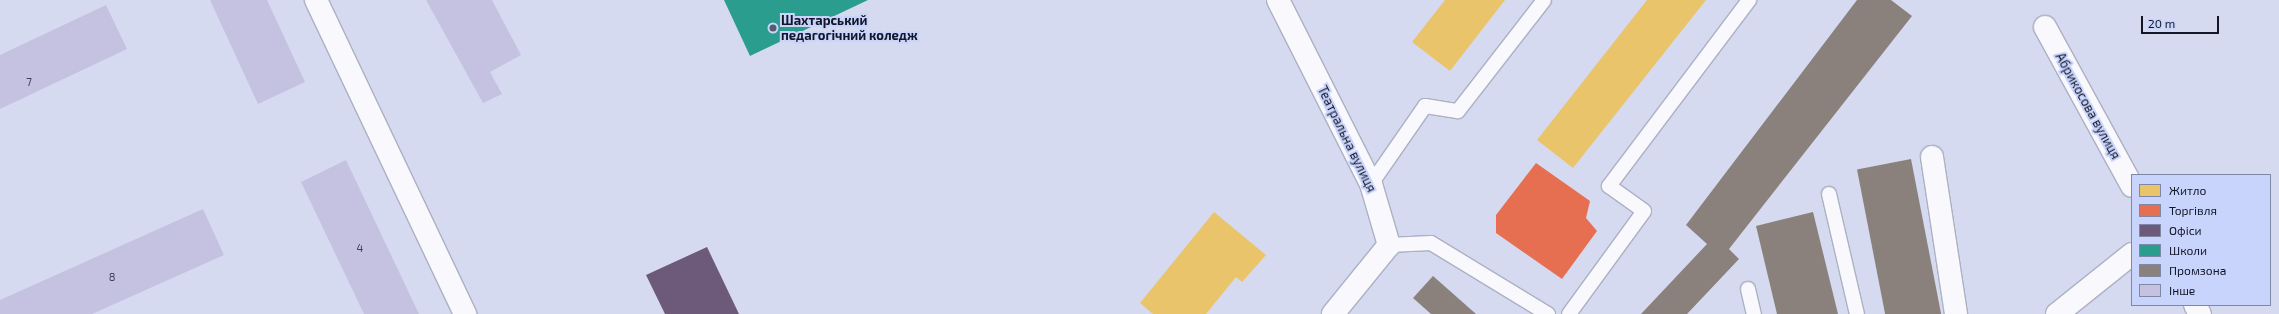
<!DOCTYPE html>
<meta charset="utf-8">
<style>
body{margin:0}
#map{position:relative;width:2279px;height:314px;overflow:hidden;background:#d5daf0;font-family:"Exo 2",sans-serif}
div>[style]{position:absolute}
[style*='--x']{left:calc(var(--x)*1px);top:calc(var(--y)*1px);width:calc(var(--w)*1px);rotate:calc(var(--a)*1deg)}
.homes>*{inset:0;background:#e9c46a}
.shops>*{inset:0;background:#e76f51}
.offices>*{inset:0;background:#6d597a}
.schools>*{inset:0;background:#2a9d8f}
.industry>*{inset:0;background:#8a817c;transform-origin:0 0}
.building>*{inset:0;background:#c5c2e1}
.roads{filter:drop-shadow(1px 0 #acb0c2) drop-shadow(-1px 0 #acb0c2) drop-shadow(0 1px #acb0c2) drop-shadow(0 -1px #acb0c2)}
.service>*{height:14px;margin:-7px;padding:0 7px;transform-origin:7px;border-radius:7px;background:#f9f9fd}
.minor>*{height:22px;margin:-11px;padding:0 11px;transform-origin:11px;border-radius:11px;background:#f9f9fd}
.tertiary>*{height:22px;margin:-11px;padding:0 11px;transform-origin:11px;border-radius:11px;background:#f9f9fd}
.dots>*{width:11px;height:11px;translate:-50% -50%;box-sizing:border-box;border:2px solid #c9d4fc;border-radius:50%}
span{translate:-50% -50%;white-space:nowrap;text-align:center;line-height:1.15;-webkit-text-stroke:4px #c9d4fc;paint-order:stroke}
.number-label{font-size:11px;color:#3f4156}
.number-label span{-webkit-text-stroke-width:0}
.poi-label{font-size:13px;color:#121627;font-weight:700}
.left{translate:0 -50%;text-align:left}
.street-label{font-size:13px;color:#121627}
.legend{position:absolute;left:2131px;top:174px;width:140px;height:132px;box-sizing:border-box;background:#c9d4fc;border:1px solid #8088a7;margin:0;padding:5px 7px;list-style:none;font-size:12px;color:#121627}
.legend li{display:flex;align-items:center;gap:8px;height:20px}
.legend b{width:20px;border:1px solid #8088a7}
.scale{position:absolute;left:2141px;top:16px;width:78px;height:18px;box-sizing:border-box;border:2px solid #121627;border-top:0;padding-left:5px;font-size:12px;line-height:14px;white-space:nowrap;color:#121627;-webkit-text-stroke:3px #c9d4fc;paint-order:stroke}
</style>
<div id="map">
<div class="homes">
<i style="clip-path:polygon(1445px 0,1505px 0,1450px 71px,1412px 42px)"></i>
<i style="clip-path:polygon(1647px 0,1706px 0,1573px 168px,1537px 140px)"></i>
<i style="clip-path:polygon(1214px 212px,1266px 255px,1242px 282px,1236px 277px,1206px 314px,1153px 314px,1140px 303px)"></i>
</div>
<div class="shops">
<i style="clip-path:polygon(1536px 163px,1590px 201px,1586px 218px,1597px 231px,1562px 279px,1496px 233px,1496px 215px)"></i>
</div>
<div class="offices">
<i style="clip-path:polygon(707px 247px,739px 314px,665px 314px,646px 275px)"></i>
</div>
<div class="schools">
<i style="clip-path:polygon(724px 0,868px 0,750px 56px)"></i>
</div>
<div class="industry">
<i style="clip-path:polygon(1857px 0,1891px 0,1912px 16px,1729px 249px,1739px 259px,1687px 314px,1641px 314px,1707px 244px,1686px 225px)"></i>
<i style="left:1911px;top:159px;width:158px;height:55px;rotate:79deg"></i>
<i style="clip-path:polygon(1813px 212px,1838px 314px,1777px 314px,1756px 226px)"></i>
<i style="clip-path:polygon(1433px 276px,1476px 314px,1431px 314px,1413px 298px)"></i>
</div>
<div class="building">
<i style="clip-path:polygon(210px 0,267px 0,305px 82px,258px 104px)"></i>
<i style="clip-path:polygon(426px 0,492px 0,521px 55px,490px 72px,502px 94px,483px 103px)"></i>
<i style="clip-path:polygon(106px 5px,127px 49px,0 109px,0 55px)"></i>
<i style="clip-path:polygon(346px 160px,419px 314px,364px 314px,301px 182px)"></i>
<i style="clip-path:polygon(203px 209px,224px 255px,92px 314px,0 314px,0 300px)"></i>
</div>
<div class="roads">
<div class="service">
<i style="--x:1371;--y:184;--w:95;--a:-55.3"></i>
<i style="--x:1425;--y:106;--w:33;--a:9"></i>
<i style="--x:1458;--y:111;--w:140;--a:-52.2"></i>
<i style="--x:1829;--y:194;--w:123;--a:76.9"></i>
<i style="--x:1389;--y:245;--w:42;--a:-2.7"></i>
<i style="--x:1431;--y:243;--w:137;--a:31.3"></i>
<i style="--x:1748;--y:289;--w:26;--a:77"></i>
<i style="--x:1569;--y:314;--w:127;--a:-53.9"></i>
<i style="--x:1644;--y:211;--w:43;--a:-144.5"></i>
<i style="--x:1609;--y:186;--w:233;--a:-53"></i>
</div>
<div class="minor">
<i style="--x:1278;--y:0;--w:206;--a:63.2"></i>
<i style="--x:1371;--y:184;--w:64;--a:73.6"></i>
<i style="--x:1389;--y:245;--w:89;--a:129.1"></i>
<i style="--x:2045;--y:27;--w:181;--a:61.3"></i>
<i style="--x:1932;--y:157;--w:159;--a:81.3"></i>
<i style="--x:2195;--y:305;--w:10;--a:61"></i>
<i style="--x:2057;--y:314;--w:96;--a:-38.7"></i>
</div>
<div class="tertiary">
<i style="--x:316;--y:0;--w:348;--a:64.6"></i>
</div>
</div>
<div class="dots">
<i style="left:773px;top:28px;background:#565b6d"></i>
</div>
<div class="number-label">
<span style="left:29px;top:82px">7</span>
<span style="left:360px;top:248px">4</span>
<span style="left:112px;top:277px">8</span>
</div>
<div class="poi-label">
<span class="left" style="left:781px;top:28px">Шахтарський<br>педагогічний коледж</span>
</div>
<div class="street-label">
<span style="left:2088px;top:106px;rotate:61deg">Абрикосова вулиця</span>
<span style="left:1347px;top:139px;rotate:64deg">Театральна вулиця</span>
</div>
<ul class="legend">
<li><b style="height:11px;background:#e9c46a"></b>Житло</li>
<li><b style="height:11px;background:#e76f51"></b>Торгівля</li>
<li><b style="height:11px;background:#6d597a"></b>Офіси</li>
<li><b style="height:11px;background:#2a9d8f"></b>Школи</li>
<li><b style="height:11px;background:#8a817c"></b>Промзона</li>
<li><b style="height:11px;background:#c5c2e1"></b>Інше</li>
</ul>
<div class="scale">20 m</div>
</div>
